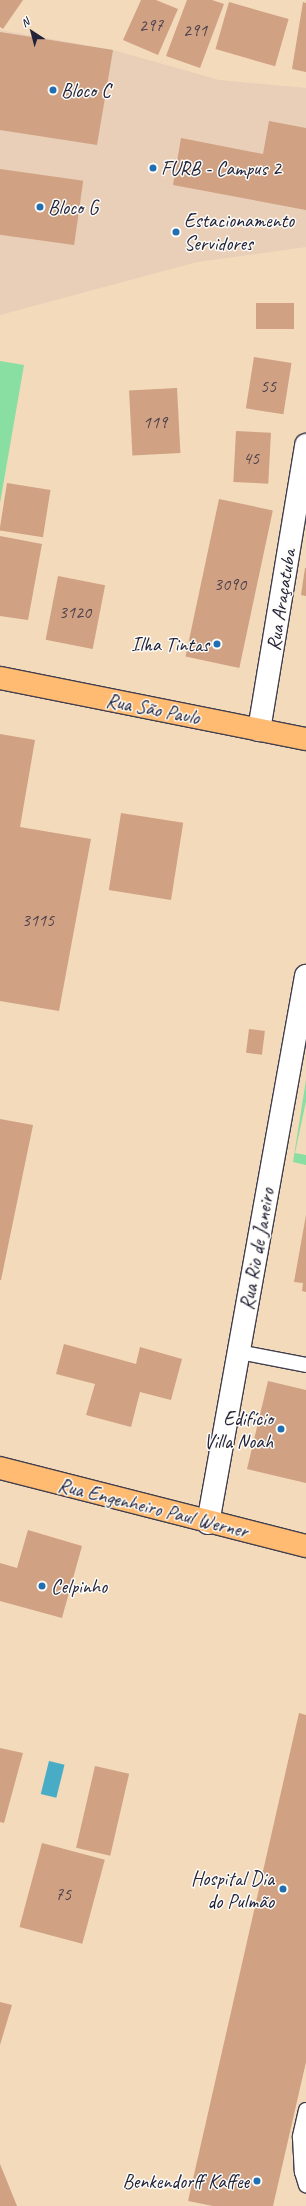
<!DOCTYPE html>
<meta charset="utf-8">
<style>
body{margin:0}
#map{position:relative;width:306px;height:2206px;overflow:hidden;background:#f3dabb;font-family:Caveat,sans-serif}
div>[style]{position:absolute}
[style*='--x']{left:calc(var(--x)*1px);top:calc(var(--y)*1px);width:calc(var(--w)*1px);rotate:calc(var(--a)*1deg)}
.built>*{inset:0;background:#e9ceb8}
.green>*{inset:0;background:#89dea1}
.water>*{inset:0;background:#48acc7;transform-origin:0 0}
.building>*{inset:0;background:#d0a182;transform-origin:0 0}
.roads{filter:drop-shadow(1px 0 #413e4e) drop-shadow(-1px 0 #413e4e) drop-shadow(0 1px #413e4e) drop-shadow(0 -1px #413e4e)}
.service>*{height:14px;margin:-7px;padding:0 7px;transform-origin:7px;border-radius:7px;background:#fff}
.minor>*{height:22px;margin:-11px;padding:0 11px;transform-origin:11px;border-radius:11px;background:#fff}
.tertiary>*{height:22px;margin:-11px;padding:0 11px;transform-origin:11px;border-radius:11px;background:#fff}
.primary>*{height:22px;margin:-11px;padding:0 11px;transform-origin:11px;border-radius:11px;background:#febb71}
.dots>*{width:11px;height:11px;translate:-50% -50%;box-sizing:border-box;border:2px solid #fdfcf7;border-radius:50%}
span{translate:-50% -50%;white-space:nowrap;text-align:center;line-height:1.15;-webkit-text-stroke:3px #fdfcf7;paint-order:stroke}
.number-label{font-size:18px;color:#4e424d}
.number-label span{-webkit-text-stroke-width:0}
.poi-label{font-size:20px;color:#22223b}
.left{translate:0 -50%;text-align:left}
.right{translate:-100% -50%;text-align:right}
.street-label{font-size:20px;color:#22223b}
.north{position:absolute;left:12px;top:12px;width:40px;height:40px;-webkit-text-stroke:3px #fdfcf7;paint-order:stroke;rotate:324deg;font-size:11px;font-weight:700;line-height:16px;text-align:center;color:#22223b}
.north::after{content:'';display:block;margin:auto;width:14px;height:18px;background:#22223b;clip-path:polygon(50% 0,100% 100%,50% 72%,0 100%)}
</style>
<div id="map">
<div class="built">
<i style="clip-path:polygon(0 30px,113px 50px,219px 80px,306px 88px,306px 247px,197px 262px,0 315px)"></i>
</div>
<div class="green">
<i style="clip-path:polygon(0 361px,24px 365px,0 503px)"></i>
<i style="clip-path:polygon(306px 1080px,306px 1101px,295px 1153px,306px 1155px,306px 1165px,293px 1162px)"></i>
</div>
<div class="water">
<i style="left:49px;top:1761px;width:16px;height:34px;rotate:14deg"></i>
</div>
<div class="building">
<i style="clip-path:polygon(0 0,23px 0,3px 29px,0 27px)"></i>
<i style="clip-path:polygon(141px 0,156px 0,178px 9px,158px 55px,123px 40px)"></i>
<i style="clip-path:polygon(187px 0,212px 0,224px 4px,200px 68px,166px 56px)"></i>
<i style="left:229px;top:2px;width:62px;height:49px;rotate:16deg"></i>
<i style="clip-path:polygon(303px 2px,306px 3px,306px 72px,292px 69px)"></i>
<i style="clip-path:polygon(0 32px,113px 50px,97px 145px,0 130px)"></i>
<i style="clip-path:polygon(269px 121px,306px 128px,306px 210px,173px 185px,181px 138px,263px 154px)"></i>
<i style="left:0;top:169px;width:84px;height:65px;rotate:8deg"></i>
<i style="left:294px;top:303px;width:26px;height:38px;rotate:90deg"></i>
<i style="left:254px;top:357px;width:38px;height:52px;rotate:9deg"></i>
<i style="left:177px;top:388px;width:65px;height:48px;rotate:87deg"></i>
<i style="left:236px;top:431px;width:35px;height:51px;rotate:3deg"></i>
<i style="left:7px;top:483px;width:44px;height:48px;rotate:9deg"></i>
<i style="left:219px;top:499px;width:55px;height:161px;rotate:12deg"></i>
<i style="clip-path:polygon(0 536px,42px 544px,28px 620px,0 616px)"></i>
<i style="clip-path:polygon(305px 568px,306px 568px,306px 596px,301px 595px)"></i>
<i style="left:58px;top:576px;width:48px;height:65px;rotate:11deg"></i>
<i style="clip-path:polygon(0 734px,35px 740px,20px 827px,91px 839px,59px 1011px,0 1001px)"></i>
<i style="left:121px;top:813px;width:63px;height:78px;rotate:9deg"></i>
<i style="left:249px;top:1029px;width:16px;height:24px;rotate:7deg"></i>
<i style="clip-path:polygon(0 1119px,33px 1125px,1px 1280px,0 1280px)"></i>
<i style="clip-path:polygon(306px 1215px,306px 1292px,302px 1291px,303px 1283px,294px 1282px)"></i>
<i style="clip-path:polygon(64px 1344px,136px 1364px,140px 1347px,182px 1359px,171px 1400px,140px 1392px,131px 1427px,86px 1415px,95px 1384px,56px 1374px)"></i>
<i style="clip-path:polygon(268px 1381px,306px 1390px,306px 1483px,247px 1469px)"></i>
<i style="clip-path:polygon(28px 1530px,82px 1546px,62px 1618px,0 1601px,0 1563px,17px 1568px)"></i>
<i style="clip-path:polygon(299px 1713px,306px 1715px,306px 2062px,273px 2206px,213px 2206px,188px 2201px)"></i>
<i style="clip-path:polygon(0 1748px,23px 1753px,4px 1823px,0 1822px)"></i>
<i style="left:95px;top:1766px;width:35px;height:84px;rotate:13deg"></i>
<i style="left:42px;top:1843px;width:65px;height:87px;rotate:15deg"></i>
<i style="clip-path:polygon(0 2002px,12px 2005px,0 2045px)"></i>
<i style="clip-path:polygon(0 2164px,17px 2206px,0 2206px)"></i>
</div>
<div class="roads">
<div class="service">
<i style="--x:239;--y:1352;--w:68;--a:11"></i>
<i style="--x:306;--y:2110;--w:28;--a:103"></i>
<i style="--x:300;--y:2137;--w:35;--a:87"></i>
<i style="--x:302;--y:2172;--w:14;--a:73"></i>
</div>
<div class="minor">
<i style="--x:259;--y:730;--w:289;--a:-80.6"></i>
</div>
<div class="tertiary">
<i style="--x:208;--y:1523;--w:556;--a:-79.84"></i>
</div>
<div class="primary">
<i style="--x:0;--y:678;--w:312;--a:11.3"></i>
<i style="--x:0;--y:1468;--w:316;--a:14.3"></i>
</div>
</div>
<div class="dots">
<i style="left:53px;top:90px;background:#1f6fb2"></i>
<i style="left:153px;top:168px;background:#1f6fb2"></i>
<i style="left:40px;top:207px;background:#1f6fb2"></i>
<i style="left:176px;top:232px;background:#1f6fb2"></i>
<i style="left:217px;top:644px;background:#1f6fb2"></i>
<i style="left:281px;top:1429px;background:#1f6fb2"></i>
<i style="left:42px;top:1586px;background:#1f6fb2"></i>
<i style="left:283px;top:1889px;background:#1f6fb2"></i>
<i style="left:257px;top:2181px;background:#1f6fb2"></i>
</div>
<div class="number-label">
<span style="left:151px;top:25px">297</span>
<span style="left:195px;top:30px">291</span>
<span style="left:268px;top:386px">55</span>
<span style="left:155px;top:422px">119</span>
<span style="left:251px;top:458px">45</span>
<span style="left:230px;top:584px">3090</span>
<span style="left:75px;top:612px">3120</span>
<span style="left:38px;top:920px">3115</span>
<span style="left:63px;top:1894px">75</span>
</div>
<div class="poi-label">
<span class="left" style="left:61px;top:90px">Bloco C</span>
<span class="left" style="left:161px;top:168px">FURB - Campus 2</span>
<span class="left" style="left:48px;top:207px">Bloco G</span>
<span class="left" style="left:184px;top:232px">Estacionamento<br>Servidores</span>
<span class="right" style="left:209px;top:644px">Ilha Tintas</span>
<span class="right" style="left:273px;top:1430px">Edifício<br>Villa Noah</span>
<span class="left" style="left:51px;top:1586px">Celpinho</span>
<span class="right" style="left:274px;top:1890px">Hospital Dia<br>do Pulmão</span>
<span class="right" style="left:249px;top:2181px">Benkendorff Kaffee</span>
</div>
<div class="street-label">
<span style="left:281px;top:600px;rotate:-81deg">Rua Araçatuba</span>
<span style="left:153px;top:709px;rotate:11deg">Rua São Paulo</span>
<span style="left:257px;top:1249px;rotate:-80deg">Rua Rio de Janeiro</span>
<span style="left:153px;top:1508px;rotate:14deg">Rua Engenheiro Paul Werner</span>
</div>
<div class="north">N</div>
</div>
